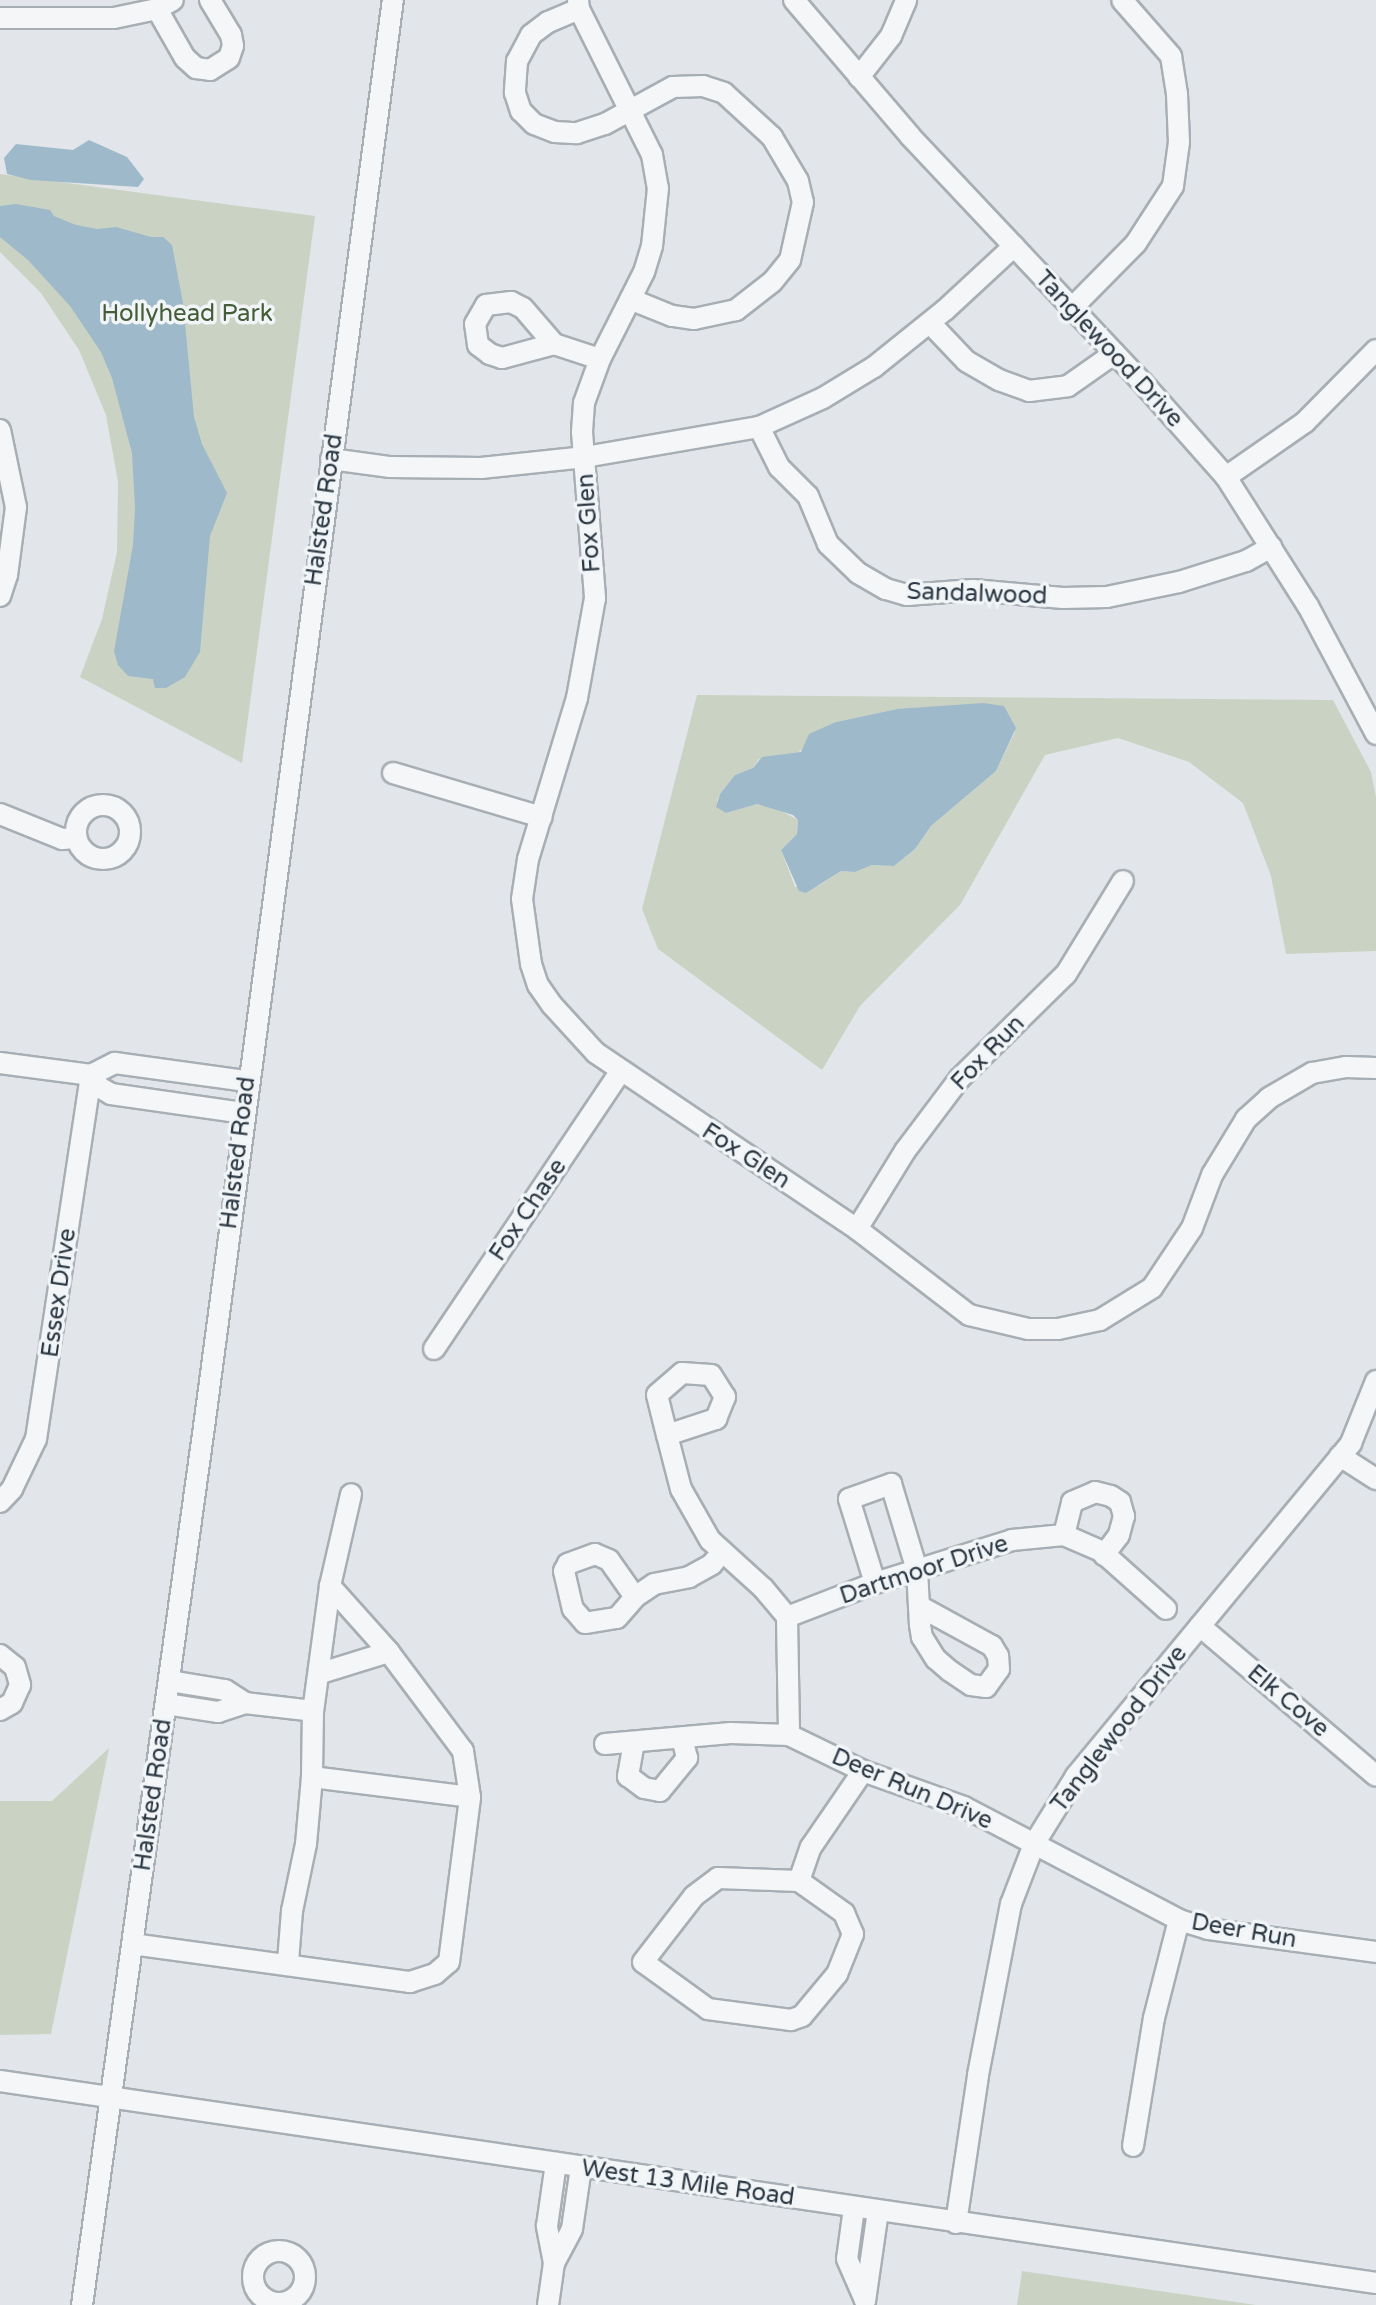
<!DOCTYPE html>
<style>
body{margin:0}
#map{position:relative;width:1376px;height:2305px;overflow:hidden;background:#e2e6ea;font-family:"Varela Round",sans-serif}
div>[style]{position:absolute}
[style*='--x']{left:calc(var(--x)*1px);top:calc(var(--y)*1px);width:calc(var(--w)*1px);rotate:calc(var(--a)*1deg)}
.green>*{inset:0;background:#cad3c3}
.water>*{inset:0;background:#9eb9c9}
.roads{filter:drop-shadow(2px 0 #a7aeb4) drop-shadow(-2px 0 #a7aeb4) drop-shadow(0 2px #a7aeb4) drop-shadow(0 -2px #a7aeb4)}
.minor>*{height:20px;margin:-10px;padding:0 10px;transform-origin:10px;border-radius:10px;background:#f4f6f8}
.minor>.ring{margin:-10px;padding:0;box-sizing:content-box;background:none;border:20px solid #f4f6f8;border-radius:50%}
span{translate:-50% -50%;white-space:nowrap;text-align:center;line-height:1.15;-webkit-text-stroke:7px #f1f5f7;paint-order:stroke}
.park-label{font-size:24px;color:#445d38}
.street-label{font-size:24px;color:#2a3641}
</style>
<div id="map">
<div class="green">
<i style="clip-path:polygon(0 174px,315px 216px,242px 763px,80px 677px,102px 619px,117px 552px,118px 482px,106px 415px,79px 350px,41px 293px,0 252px)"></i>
<i style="clip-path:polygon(evenodd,697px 695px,1333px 700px,1371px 772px,1376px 797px,1376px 951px,1286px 954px,1271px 876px,1243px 803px,1189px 762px,1118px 738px,1045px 755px,960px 905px,860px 1006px,822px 1070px,658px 949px,642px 909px,697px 695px,897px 709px,917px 709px,1015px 732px,996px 771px,931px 826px,915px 849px,894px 866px,872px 865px,855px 872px,841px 871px,818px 886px,795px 887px,781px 850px,797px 834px,798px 820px,772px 806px,756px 804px,726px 813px,717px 801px,720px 794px,735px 775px,753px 768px,759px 759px,795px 755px,836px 722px,897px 709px)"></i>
<i style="clip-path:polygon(109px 1748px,51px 2034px,0 2035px,0 1801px,52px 1801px)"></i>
<i style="clip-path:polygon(1022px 2271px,1256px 2305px,1017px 2305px)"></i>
</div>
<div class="water">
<i style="clip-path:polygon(89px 140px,127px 157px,144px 179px,138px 187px,31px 180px,7px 174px,4px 158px,16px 144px,73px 150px)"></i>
<i style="clip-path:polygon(16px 204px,50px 210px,54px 216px,76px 225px,97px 229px,116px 227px,151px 237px,163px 237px,172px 245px,183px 303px,194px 417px,202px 444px,227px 493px,210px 536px,200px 652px,185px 677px,166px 688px,155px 688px,153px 679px,128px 676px,118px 665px,114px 651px,133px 545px,135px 508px,132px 453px,112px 378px,101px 352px,70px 306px,28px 260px,0 237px,0 206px)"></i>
<i style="clip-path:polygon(983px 703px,1004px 706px,1016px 728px,996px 771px,931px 826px,915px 849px,894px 866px,872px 865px,855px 872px,841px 871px,806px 893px,799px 891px,781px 850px,797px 834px,798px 820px,793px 815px,757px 804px,726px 813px,716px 807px,720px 794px,735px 775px,753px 768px,762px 757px,801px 752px,809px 734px,836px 722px,897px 709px)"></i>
</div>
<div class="roads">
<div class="minor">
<i style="--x:578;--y:0;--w:9;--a:84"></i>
<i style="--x:579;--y:9;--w:163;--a:63.4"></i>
<i style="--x:652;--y:155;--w:34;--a:80"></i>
<i style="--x:658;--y:188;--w:58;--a:95.9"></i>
<i style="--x:652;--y:246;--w:27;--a:107"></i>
<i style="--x:644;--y:272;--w:97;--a:116.8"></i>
<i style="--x:600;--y:359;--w:47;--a:110"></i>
<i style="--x:584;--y:403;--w:29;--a:94"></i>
<i style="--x:582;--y:432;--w:167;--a:85.5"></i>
<i style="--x:595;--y:598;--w:102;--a:100.2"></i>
<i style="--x:577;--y:698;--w:168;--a:106.9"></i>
<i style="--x:528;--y:859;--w:40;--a:98.5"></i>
<i style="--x:522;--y:899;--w:66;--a:82.1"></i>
<i style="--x:531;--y:964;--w:22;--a:72"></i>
<i style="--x:538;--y:985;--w:24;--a:55"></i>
<i style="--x:552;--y:1005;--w:65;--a:47.5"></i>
<i style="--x:596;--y:1053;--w:315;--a:34"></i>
<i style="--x:857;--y:1229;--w:141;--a:37.5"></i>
<i style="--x:969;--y:1315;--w:61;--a:13.3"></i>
<i style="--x:1028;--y:1329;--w:30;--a:0"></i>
<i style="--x:1058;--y:1329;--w:43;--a:-12.1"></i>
<i style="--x:1100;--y:1320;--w:61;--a:-31.6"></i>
<i style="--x:1152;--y:1288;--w:72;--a:-56.3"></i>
<i style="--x:1192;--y:1228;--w:57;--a:-69.3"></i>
<i style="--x:1212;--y:1175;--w:66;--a:-58.7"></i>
<i style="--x:1246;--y:1119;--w:31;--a:-42"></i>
<i style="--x:1269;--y:1098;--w:50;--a:-30.2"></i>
<i style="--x:1312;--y:1073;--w:35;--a:-10"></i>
<i style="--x:1346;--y:1067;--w:30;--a:2"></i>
<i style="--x:794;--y:0;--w:179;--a:49.5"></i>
<i style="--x:910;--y:136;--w:338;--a:46.7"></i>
<i style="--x:1142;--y:382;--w:127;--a:48.5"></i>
<i style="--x:1226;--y:477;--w:153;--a:57.6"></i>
<i style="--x:1308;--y:606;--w:145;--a:62"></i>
<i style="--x:157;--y:9;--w:56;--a:60.3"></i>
<i style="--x:185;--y:58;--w:15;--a:42"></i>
<i style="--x:196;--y:68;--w:14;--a:8"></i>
<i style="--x:210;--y:70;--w:22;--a:-32"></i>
<i style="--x:229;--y:58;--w:13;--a:-72"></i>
<i style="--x:233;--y:46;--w:11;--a:-100"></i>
<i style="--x:231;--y:35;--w:41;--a:-121"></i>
<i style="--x:579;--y:9;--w:34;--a:157"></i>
<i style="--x:548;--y:22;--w:21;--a:143"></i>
<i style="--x:531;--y:35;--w:30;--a:118"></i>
<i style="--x:517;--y:61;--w:32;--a:94"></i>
<i style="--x:515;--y:93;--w:19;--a:72"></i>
<i style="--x:521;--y:111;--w:18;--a:45"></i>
<i style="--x:534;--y:124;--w:22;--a:21"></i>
<i style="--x:555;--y:132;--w:22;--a:3"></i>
<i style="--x:577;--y:133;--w:29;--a:-18"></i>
<i style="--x:605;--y:124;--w:77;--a:-28.6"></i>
<i style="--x:673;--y:87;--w:30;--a:-2"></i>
<i style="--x:703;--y:86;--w:22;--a:18"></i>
<i style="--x:724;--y:93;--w:65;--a:42.5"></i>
<i style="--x:772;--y:137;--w:51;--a:59.4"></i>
<i style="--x:798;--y:181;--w:22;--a:77"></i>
<i style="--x:803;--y:202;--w:59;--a:102.6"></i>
<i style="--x:790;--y:260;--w:28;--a:129"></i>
<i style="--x:772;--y:282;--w:46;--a:142.1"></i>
<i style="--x:736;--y:310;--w:43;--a:167.9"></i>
<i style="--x:694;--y:319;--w:22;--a:-172"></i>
<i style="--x:672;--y:316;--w:45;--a:-158"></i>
<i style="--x:0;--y:18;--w:114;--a:0"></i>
<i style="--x:114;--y:18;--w:44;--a:-11.8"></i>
<i style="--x:157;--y:9;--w:18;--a:-29"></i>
<i style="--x:859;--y:77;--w:52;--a:-52"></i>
<i style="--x:891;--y:36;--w:39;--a:-67"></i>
<i style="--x:1072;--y:308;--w:91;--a:-45.4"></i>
<i style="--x:1136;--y:243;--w:68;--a:-57"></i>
<i style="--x:1173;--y:186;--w:44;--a:-82.2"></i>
<i style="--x:1179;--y:142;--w:48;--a:-92.4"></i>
<i style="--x:1177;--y:94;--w:38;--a:-99"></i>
<i style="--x:1171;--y:56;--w:74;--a:-131.2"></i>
<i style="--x:930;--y:323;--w:52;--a:46.5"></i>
<i style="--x:966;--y:361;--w:38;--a:30"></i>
<i style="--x:999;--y:380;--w:32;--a:20"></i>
<i style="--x:1029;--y:391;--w:39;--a:-7"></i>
<i style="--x:1068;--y:386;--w:57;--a:-35.1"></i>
<i style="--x:554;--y:344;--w:54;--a:164.9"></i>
<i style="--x:502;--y:358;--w:13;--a:-162"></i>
<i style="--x:490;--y:354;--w:15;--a:-143"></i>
<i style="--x:478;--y:345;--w:21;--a:-98"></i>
<i style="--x:475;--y:324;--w:22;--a:-60"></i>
<i style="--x:486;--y:305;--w:25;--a:-7"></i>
<i style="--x:511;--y:302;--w:13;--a:27"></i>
<i style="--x:523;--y:308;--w:48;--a:49.3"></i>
<i style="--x:554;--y:344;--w:48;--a:18.1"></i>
<i style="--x:759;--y:427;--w:45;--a:63.4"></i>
<i style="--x:779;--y:467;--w:41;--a:45"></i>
<i style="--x:808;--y:496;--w:52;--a:67.4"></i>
<i style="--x:828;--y:544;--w:42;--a:44"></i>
<i style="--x:858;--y:573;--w:32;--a:30"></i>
<i style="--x:886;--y:589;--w:22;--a:16"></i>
<i style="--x:907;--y:595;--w:66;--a:-4.3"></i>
<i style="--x:973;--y:590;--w:90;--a:5.1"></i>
<i style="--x:1063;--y:598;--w:44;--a:-1.3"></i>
<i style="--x:1107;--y:597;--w:74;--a:-11.8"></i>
<i style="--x:1179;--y:582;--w:70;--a:-17.4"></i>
<i style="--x:1246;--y:561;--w:29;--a:-29"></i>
<i style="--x:0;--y:430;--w:79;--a:78.3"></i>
<i style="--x:16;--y:507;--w:69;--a:97.5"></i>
<i style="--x:7;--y:575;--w:22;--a:108"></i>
<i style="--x:331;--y:459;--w:60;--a:7.7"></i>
<i style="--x:390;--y:467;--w:91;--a:0.6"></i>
<i style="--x:481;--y:468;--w:105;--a:-6"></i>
<i style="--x:585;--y:457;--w:177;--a:-9.8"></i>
<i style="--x:759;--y:427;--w:70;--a:-24.4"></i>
<i style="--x:823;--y:398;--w:60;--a:-31.3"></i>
<i style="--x:874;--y:367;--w:91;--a:-38.8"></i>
<i style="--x:945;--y:310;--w:94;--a:-42.8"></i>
<i style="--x:1226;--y:477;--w:96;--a:-34.8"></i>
<i style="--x:1305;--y:422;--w:101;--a:-45.4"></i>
<i style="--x:393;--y:773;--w:155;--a:16.5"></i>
<i class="ring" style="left:76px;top:805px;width:34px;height:34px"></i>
<i style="--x:0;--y:814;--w:67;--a:22"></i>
<i style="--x:62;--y:839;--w:14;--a:-4"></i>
<i style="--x:0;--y:1063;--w:92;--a:7.5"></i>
<i style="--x:91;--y:1075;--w:27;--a:-27"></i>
<i style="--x:115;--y:1063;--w:133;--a:7.8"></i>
<i style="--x:91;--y:1075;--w:14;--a:56"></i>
<i style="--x:99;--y:1087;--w:14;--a:30"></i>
<i style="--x:111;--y:1094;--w:133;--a:8.2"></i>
<i style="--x:857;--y:1229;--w:92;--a:-58.4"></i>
<i style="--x:905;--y:1151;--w:91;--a:-53"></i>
<i style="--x:960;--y:1078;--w:148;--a:-44.5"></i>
<i style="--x:1066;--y:974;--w:109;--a:-58.5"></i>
<i style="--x:434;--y:1349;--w:335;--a:-56.1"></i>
<i style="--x:667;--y:1435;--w:52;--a:-18.1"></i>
<i style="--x:716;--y:1419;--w:24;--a:-68"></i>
<i style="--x:725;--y:1397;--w:26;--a:-122"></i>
<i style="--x:711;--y:1375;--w:29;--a:-176"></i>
<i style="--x:682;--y:1373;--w:33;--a:139"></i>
<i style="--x:657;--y:1395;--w:41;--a:76"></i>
<i style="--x:667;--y:1435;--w:56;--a:75.5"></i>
<i style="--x:681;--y:1489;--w:59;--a:60.4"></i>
<i style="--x:710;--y:1540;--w:72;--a:42.2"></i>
<i style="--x:763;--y:1588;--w:38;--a:50"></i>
<i style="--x:787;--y:1617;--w:118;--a:89"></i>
<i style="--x:1340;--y:1456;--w:43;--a:32.6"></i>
<i style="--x:0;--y:1502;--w:18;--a:-47"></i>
<i style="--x:12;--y:1489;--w:55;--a:-64.4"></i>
<i style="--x:36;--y:1439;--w:368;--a:-81.4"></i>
<i style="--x:1064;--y:1535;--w:34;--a:-76"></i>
<i style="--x:1072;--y:1502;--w:25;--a:-23"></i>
<i style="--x:1095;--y:1492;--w:16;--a:14"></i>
<i style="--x:1111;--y:1496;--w:11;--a:34"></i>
<i style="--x:1120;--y:1502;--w:15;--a:74"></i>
<i style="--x:1124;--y:1516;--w:20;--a:105"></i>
<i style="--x:1119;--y:1535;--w:25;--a:127"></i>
<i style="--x:875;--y:1583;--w:88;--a:-107.2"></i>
<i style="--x:849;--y:1499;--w:45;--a:-19.7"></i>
<i style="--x:891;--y:1484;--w:90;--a:73.2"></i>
<i style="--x:917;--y:1570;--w:55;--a:86.9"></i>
<i style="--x:920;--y:1625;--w:12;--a:81"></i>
<i style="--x:922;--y:1637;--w:26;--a:58"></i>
<i style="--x:936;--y:1659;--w:18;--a:41"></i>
<i style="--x:950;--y:1671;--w:25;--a:34"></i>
<i style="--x:971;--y:1685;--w:15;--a:8"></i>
<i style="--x:986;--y:1687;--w:22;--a:-54"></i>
<i style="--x:999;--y:1669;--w:13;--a:-94"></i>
<i style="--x:998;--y:1656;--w:12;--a:-121"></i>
<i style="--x:992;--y:1646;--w:83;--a:-151.3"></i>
<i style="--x:330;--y:1586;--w:94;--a:-77.1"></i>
<i style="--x:635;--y:1597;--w:45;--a:-125.1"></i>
<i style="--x:609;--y:1560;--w:15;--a:-157"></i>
<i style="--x:595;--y:1554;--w:29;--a:160"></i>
<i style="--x:568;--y:1564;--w:8;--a:120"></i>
<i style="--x:564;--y:1571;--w:39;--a:77"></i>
<i style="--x:573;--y:1609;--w:18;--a:49"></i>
<i style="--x:585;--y:1623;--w:32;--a:-9"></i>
<i style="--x:617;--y:1618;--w:28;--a:-49"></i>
<i style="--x:635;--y:1597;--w:23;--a:-34"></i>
<i style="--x:654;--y:1584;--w:36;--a:-11"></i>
<i style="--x:689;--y:1577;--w:26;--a:-29"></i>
<i style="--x:712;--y:1564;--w:16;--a:-50"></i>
<i style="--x:787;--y:1617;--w:94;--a:-21.1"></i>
<i style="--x:875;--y:1583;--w:144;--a:-17.4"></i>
<i style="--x:1012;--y:1540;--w:52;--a:-5.5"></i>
<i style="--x:1064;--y:1535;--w:40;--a:23.4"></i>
<i style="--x:1101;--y:1551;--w:87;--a:41.7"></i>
<i style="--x:1200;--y:1626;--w:231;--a:40.4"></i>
<i style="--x:0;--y:1655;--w:19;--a:39"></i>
<i style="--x:15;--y:1667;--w:19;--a:74"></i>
<i style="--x:20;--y:1685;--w:20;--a:114"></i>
<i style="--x:12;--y:1703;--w:14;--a:150"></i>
<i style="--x:321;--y:1673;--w:71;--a:-17.2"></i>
<i style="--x:245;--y:1703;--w:68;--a:6.7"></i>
<i style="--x:166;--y:1704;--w:53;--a:8.7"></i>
<i style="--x:218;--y:1712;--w:28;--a:-18"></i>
<i style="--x:245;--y:1703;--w:24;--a:-147"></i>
<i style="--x:225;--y:1690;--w:57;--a:-170.9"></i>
<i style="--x:634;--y:1742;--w:35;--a:100"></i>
<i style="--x:628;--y:1776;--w:20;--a:37"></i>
<i style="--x:644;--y:1788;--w:16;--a:11"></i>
<i style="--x:660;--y:1791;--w:43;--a:-50.7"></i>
<i style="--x:687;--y:1758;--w:21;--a:-104"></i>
<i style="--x:605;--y:1744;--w:126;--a:-5"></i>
<i style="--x:731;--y:1733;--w:58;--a:2"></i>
<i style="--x:789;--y:1735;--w:82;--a:25.9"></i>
<i style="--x:863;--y:1771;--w:107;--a:19.6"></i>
<i style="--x:964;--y:1807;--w:243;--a:27.7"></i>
<i style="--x:1179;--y:1920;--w:30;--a:17"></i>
<i style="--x:1208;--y:1929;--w:170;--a:7.8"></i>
<i style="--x:312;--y:1777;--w:159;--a:7.2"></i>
<i style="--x:799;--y:1881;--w:55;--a:35.4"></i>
<i style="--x:844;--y:1913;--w:23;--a:67"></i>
<i style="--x:853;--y:1934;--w:43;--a:111.8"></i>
<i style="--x:837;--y:1974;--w:55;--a:129.8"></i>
<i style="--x:802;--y:2016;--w:12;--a:160"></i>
<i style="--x:791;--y:2020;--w:84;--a:-172.5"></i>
<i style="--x:708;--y:2009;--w:80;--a:-144.1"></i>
<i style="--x:643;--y:1962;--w:83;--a:-52.3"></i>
<i style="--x:694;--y:1896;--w:30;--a:-37"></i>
<i style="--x:718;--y:1878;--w:81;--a:2.1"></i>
<i style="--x:799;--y:1881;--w:36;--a:-71"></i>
<i style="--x:811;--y:1847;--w:92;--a:-55.6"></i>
<i style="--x:132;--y:1944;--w:281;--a:7.8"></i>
<i style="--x:410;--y:1982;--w:26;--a:-18"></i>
<i style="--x:435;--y:1974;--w:18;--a:-41"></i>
<i style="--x:449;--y:1962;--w:166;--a:-82.7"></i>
<i style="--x:470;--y:1797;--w:47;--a:-98.7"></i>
<i style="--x:463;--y:1751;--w:124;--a:-126.8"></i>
<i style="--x:389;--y:1652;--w:89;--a:-131.8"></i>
<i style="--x:330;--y:1586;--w:126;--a:97.7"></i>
<i style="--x:313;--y:1711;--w:66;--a:90.9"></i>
<i style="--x:312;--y:1777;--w:67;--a:95.1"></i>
<i style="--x:306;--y:1844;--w:68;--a:101.8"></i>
<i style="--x:292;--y:1911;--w:51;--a:94.5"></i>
<i style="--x:0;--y:2081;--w:1391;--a:8.35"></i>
<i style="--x:1133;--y:2146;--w:130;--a:-80.7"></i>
<i style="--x:1154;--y:2018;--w:101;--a:-75.7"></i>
<i style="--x:854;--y:2208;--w:51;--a:97.8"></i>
<i style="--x:847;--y:2259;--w:45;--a:66.3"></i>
<i style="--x:956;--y:2223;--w:150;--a:-81.5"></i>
<i style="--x:978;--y:2075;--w:174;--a:-79.1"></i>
<i style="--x:1011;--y:1904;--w:64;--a:-69"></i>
<i style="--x:1034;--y:1844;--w:80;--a:-58.3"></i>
<i style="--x:1076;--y:1776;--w:432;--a:-50.4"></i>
<i style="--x:1351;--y:1443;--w:67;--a:-68"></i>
<i class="ring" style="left:253px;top:2251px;width:32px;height:32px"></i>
<i style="--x:554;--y:2263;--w:38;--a:-101"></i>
<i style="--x:547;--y:2226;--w:64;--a:-81.9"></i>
<i style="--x:865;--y:2301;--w:91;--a:-81.8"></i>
<i style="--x:82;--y:2305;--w:886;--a:-82.09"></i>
<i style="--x:204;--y:1427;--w:1439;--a:-82.46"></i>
<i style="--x:548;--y:2305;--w:42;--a:-81.9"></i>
<i style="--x:554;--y:2263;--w:38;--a:-62"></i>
<i style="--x:572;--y:2229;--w:63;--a:-81.7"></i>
</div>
</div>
<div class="park-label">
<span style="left:187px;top:314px">Hollyhead Park</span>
</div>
<div class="street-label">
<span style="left:1109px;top:349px;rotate:47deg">Tanglewood Drive</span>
<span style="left:324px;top:510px;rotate:-82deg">Halsted Road</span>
<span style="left:589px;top:523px;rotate:-94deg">Fox Glen</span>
<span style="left:977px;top:594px;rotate:2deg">Sandalwood</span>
<span style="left:988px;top:1053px;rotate:-46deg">Fox Run</span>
<span style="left:238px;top:1153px;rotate:-83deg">Halsted Road</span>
<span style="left:746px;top:1156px;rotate:33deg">Fox Glen</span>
<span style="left:528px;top:1210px;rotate:-56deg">Fox Chase</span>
<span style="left:59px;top:1293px;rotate:-82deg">Essex Drive</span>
<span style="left:924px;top:1570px;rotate:-18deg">Dartmoor Drive</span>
<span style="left:1288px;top:1701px;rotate:40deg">Elk Cove</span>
<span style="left:1119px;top:1729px;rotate:-52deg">Tanglewood Drive</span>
<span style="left:912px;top:1789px;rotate:23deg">Deer Run Drive</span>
<span style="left:153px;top:1795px;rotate:-82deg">Halsted Road</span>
<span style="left:1244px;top:1931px;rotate:10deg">Deer Run</span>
<span style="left:688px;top:2183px;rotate:8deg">West 13 Mile Road</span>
</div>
</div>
